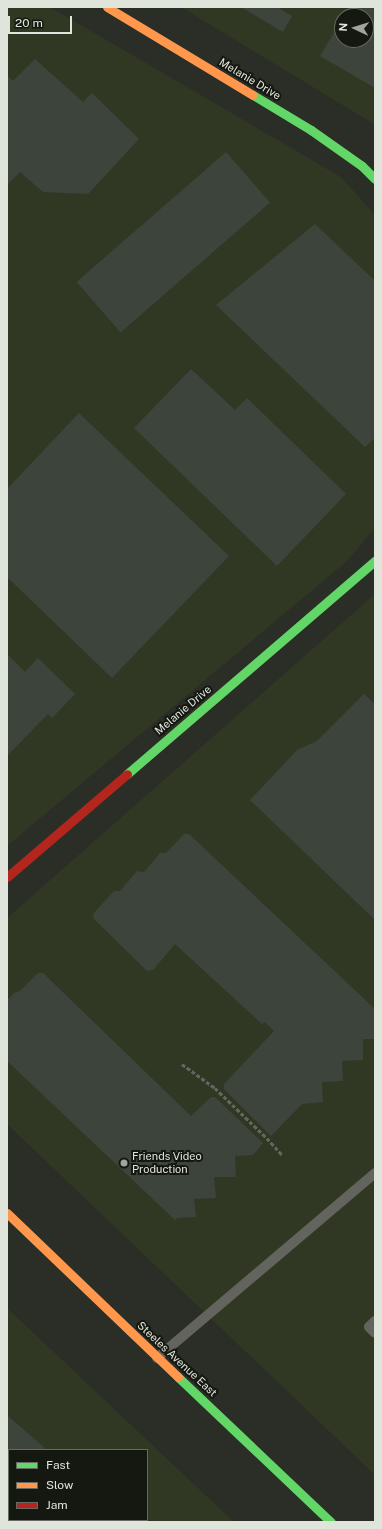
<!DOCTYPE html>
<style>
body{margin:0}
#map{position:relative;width:382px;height:1529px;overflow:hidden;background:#2a2e26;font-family:"Public Sans",sans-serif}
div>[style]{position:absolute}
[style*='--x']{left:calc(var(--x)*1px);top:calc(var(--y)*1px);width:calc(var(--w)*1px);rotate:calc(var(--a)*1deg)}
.built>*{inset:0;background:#303824}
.building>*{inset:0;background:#3d443c;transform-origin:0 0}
.path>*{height:2.5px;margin-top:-1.25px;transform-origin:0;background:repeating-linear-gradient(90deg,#656661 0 4px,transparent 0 6px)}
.lane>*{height:10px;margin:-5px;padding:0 5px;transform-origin:5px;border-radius:5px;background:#63645d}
.fast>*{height:9px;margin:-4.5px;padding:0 4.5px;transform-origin:4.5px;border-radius:4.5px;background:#63d668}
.slow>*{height:9px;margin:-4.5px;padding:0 4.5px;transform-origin:4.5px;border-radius:4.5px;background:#ff974d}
.jam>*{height:9px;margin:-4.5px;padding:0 4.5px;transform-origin:4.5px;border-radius:4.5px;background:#b3261e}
.dots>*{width:11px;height:11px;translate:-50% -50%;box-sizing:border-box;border:2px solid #151811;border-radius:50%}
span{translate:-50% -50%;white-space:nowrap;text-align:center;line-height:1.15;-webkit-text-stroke:4px #151811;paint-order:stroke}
.street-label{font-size:11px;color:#e0e5db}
.poi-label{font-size:11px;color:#e0e5db}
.left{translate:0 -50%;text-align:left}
.frame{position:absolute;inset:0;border:8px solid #e0e5db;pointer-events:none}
.legend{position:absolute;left:8px;top:1449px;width:140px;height:72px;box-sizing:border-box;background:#151811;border:1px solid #666a62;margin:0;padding:5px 7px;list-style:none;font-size:12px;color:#e0e5db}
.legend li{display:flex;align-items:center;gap:8px;height:20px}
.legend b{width:20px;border:1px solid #666a62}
.north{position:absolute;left:334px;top:8px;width:40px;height:40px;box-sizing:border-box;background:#151811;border:1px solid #666a62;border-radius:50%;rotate:274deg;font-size:11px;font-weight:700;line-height:16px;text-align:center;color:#e0e5db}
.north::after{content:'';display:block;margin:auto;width:14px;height:18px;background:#a0a59c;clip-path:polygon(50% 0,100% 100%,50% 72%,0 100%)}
.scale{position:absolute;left:8px;top:16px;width:64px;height:18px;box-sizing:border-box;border:2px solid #e0e5db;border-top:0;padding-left:5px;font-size:12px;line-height:14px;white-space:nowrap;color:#e0e5db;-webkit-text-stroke:3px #151811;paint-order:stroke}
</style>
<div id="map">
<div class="built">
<i style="clip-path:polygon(7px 7px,50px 7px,341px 177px,375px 215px,375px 528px,346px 562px,7px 846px)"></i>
<i style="clip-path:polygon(evenodd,181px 7px,375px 7px,375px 125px,364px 118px,181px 7px,342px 16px,366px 16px,366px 40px,342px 40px,342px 16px)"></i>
<i style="clip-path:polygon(375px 594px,375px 1475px,7px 1124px,7px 918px)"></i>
<i style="clip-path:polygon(evenodd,7px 1308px,234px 1522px,7px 1522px,7px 1308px,9px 1450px,147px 1450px,147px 1520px,9px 1520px,9px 1450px)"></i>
</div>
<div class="building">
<i style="clip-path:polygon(241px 7px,277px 7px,292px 16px,283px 32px)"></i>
<i style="clip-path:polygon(349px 7px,375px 7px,375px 88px,320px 56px,342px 19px,342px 40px,366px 40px,366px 16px,344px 16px)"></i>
<i style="clip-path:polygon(35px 59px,83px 102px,92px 93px,139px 139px,88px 194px,43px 192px,20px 172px,7px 185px,7px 75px,13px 81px)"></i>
<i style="left:226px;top:152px;width:67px;height:198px;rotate:49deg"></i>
<i style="clip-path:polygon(315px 224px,374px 280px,375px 438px,365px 447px,216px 305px)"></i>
<i style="clip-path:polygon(191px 369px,235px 410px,247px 398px,346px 494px,277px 566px,134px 428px)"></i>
<i style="clip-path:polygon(79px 413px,229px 556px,112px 678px,7px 577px,7px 489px)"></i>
<i style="clip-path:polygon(7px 654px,25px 672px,38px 658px,75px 694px,52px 718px,48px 714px,7px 756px)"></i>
<i style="clip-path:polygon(364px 694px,375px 704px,375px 920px,250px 800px,297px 750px,317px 741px)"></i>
<i style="clip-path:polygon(184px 834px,189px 834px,375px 1009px,375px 1039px,363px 1039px,363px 1060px,342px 1061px,343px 1081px,322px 1082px,323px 1102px,302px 1104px,271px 1136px,224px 1089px,224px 1084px,274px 1031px,265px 1022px,262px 1024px,175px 944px,153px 970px,147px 971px,94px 919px,93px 914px,114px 891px,120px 891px,137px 871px,144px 872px,160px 853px,166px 853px)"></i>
<i style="clip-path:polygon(38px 973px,43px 973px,191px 1116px,211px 1097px,215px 1097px,263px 1143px,253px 1155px,235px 1156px,236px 1177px,214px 1177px,216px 1198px,194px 1199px,196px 1217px,177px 1218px,175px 1220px,7px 1061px,7px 1000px,14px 993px,20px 991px)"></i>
<i style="clip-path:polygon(7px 1415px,47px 1450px,9px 1450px,9px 1520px,13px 1520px,10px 1522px,7px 1522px)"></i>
</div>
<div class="path">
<i style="--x:182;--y:1064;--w:41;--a:36"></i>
<i style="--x:215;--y:1088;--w:72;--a:43.9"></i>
<i style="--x:267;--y:1138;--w:24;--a:48"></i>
</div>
<div class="lane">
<i style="--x:375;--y:1321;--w:8;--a:135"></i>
<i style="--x:369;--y:1327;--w:8;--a:45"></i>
<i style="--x:157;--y:1358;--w:286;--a:-40.3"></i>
</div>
<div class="fast">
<i style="--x:253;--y:95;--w:68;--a:31.1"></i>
<i style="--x:311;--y:130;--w:62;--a:35.2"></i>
<i style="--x:362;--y:166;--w:18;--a:45"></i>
<i style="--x:127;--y:774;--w:327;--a:-40.7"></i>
<i style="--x:178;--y:1377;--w:211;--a:43.5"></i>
</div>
<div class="slow">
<i style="--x:107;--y:7;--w:170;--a:31.1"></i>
<i style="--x:7;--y:1213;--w:237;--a:43.8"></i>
</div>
<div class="jam">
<i style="--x:7;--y:877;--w:158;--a:-40.6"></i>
</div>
<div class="dots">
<i style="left:124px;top:1163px;background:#a0a59c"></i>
</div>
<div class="street-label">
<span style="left:250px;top:79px;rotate:31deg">Melanie Drive</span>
<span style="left:183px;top:710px;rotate:-40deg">Melanie Drive</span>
<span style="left:177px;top:1359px;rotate:43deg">Steeles Avenue East</span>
</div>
<div class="poi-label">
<span class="left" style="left:132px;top:1163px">Friends Video<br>Production</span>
</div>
<div class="frame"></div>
<ul class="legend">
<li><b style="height:5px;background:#63d668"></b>Fast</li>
<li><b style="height:5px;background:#ff974d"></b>Slow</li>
<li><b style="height:5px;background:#b3261e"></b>Jam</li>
</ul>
<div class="north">N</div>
<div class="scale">20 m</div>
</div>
